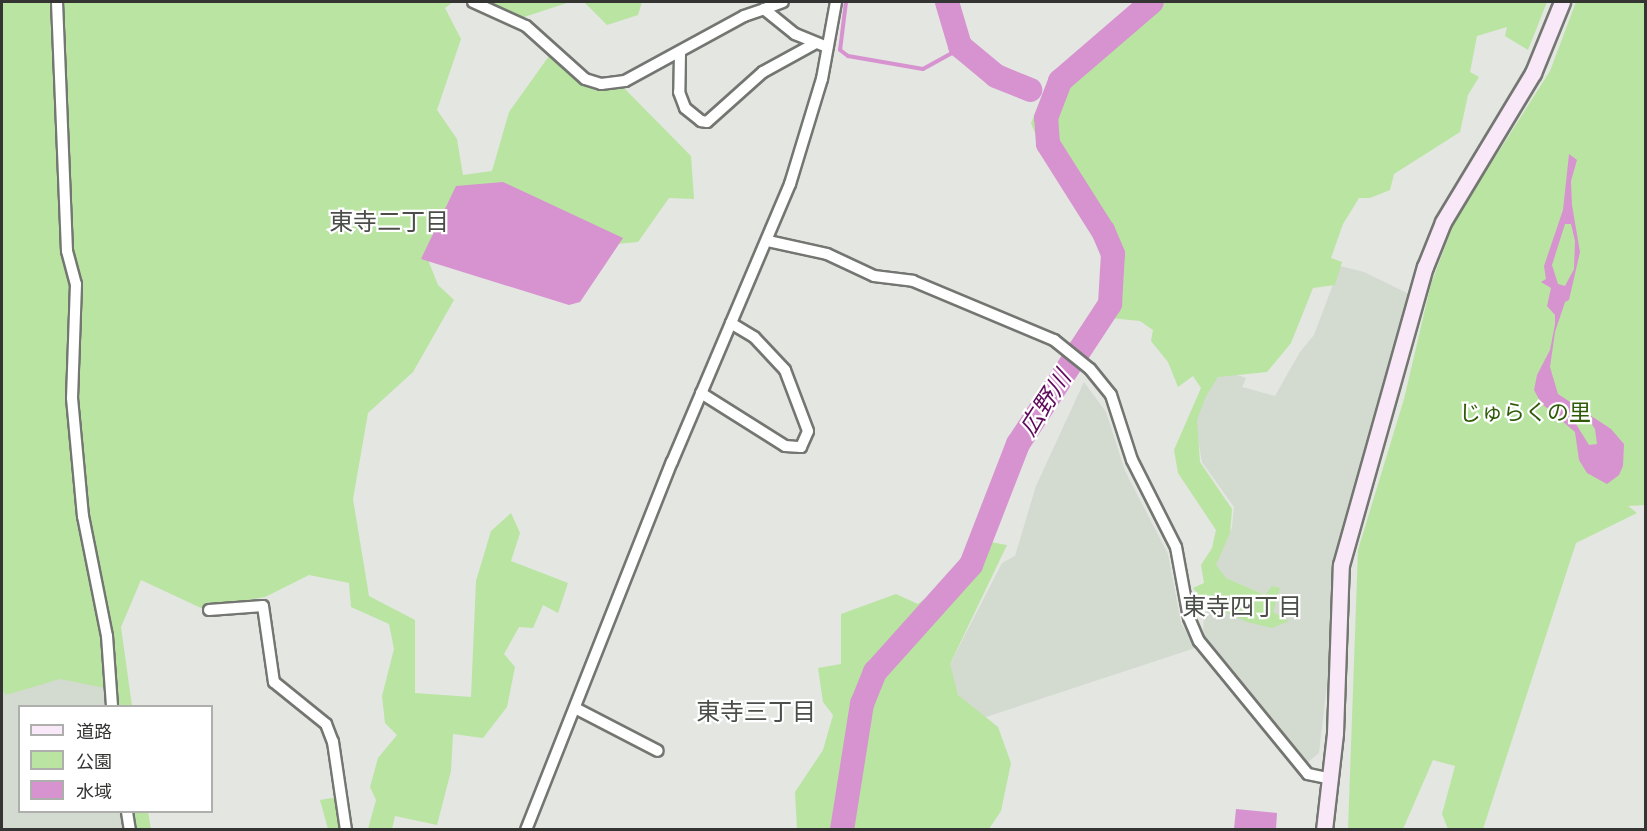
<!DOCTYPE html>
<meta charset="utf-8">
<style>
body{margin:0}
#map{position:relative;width:1647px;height:831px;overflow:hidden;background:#e3e6e1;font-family:"Space Grotesk","Noto Sans JP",sans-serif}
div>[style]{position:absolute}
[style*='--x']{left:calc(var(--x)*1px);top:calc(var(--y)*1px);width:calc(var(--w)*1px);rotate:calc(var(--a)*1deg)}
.built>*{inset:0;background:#d3dacf}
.green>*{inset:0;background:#bae4a2}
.water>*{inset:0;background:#d792d0}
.stream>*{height:4px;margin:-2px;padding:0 2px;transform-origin:2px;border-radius:2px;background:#d792d0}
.river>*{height:24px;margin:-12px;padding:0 12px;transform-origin:12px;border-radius:12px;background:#d792d0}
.roads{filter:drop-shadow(2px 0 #737671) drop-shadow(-2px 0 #737671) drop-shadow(0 2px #737671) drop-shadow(0 -2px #737671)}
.street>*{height:10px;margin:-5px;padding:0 5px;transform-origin:5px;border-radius:5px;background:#fff}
.secondary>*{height:15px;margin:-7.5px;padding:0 7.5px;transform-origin:7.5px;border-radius:7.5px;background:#f9e8f8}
span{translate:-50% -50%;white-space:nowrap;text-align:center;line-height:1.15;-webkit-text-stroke:4.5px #fff;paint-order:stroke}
.park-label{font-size:22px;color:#2f5a08}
.neighbourhood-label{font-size:24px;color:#4b4e49}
.water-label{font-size:24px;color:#5f0b5c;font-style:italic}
.frame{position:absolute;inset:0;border:3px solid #343533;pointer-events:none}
.legend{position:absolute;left:18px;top:705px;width:195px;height:108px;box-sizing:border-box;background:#fff;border:2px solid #aeaead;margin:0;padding:8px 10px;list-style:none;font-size:18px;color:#343533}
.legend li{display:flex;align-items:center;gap:12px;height:30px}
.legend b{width:30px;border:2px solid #aeaead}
</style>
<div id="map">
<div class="built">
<i style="clip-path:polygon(1340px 266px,1364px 272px,1411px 295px,1346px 521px,1319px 753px,1307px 763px,1203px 639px,1204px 613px,1211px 599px,1275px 599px,1223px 577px,1213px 564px,1232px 528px,1234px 507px,1202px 462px,1195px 421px,1209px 386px,1225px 371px,1246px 378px,1242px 387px,1275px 396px,1300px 352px,1314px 335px)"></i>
<i style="clip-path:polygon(1084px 382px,1106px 412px,1125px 471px,1168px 554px,1181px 623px,1195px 648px,977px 720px,961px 702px,948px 668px,1002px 563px,1015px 556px,1036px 486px)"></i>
<i style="clip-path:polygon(59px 672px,105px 682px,108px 706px,20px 706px,20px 812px,126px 812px,129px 829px,2px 829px,2px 685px)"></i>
</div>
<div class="green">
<i style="clip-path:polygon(2px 2px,453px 2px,445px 8px,461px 39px,437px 110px,457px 139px,463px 175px,492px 171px,509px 112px,549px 56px,596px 91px,621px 85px,691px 156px,694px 199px,669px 198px,638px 242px,428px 260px,438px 285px,454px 300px,413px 372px,368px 413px,353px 499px,369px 596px,415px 620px,415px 693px,471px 697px,476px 581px,491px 531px,511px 513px,520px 533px,511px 561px,568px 583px,558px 613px,543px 605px,533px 628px,519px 627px,504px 654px,515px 667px,507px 707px,483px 738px,453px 734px,451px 771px,437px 825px,395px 816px,392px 829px,368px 829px,376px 800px,370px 787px,378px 758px,397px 735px,385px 723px,382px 696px,394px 649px,389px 624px,351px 607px,349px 583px,309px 575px,265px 597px,201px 608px,141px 580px,121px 627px,132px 706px,113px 706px,110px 689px,60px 679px,6px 695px,2px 689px)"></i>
<i style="clip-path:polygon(487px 2px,570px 2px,521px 18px)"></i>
<i style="clip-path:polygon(584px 2px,642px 2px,638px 15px,607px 25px)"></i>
<i style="clip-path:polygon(1136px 2px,1547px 2px,1528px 50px,1505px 36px,1507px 27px,1477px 36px,1470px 72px,1479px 77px,1468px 95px,1460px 132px,1394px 174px,1390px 190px,1370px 198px,1359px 198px,1343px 224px,1331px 258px,1342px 262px,1335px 285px,1313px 288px,1291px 343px,1267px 372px,1218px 377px,1206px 396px,1197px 420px,1200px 462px,1232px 509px,1230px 533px,1216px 565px,1226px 578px,1265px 595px,1272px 586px,1280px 588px,1273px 612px,1289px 621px,1272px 628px,1247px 622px,1204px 602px,1193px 588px,1204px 583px,1201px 565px,1212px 548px,1216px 530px,1178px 473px,1174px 450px,1201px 388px,1193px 376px,1178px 387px,1168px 362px,1151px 341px,1153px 330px,1140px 321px,1110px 318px,1118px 285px,1113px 241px,1091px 193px,1072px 174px,1044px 156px,1031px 123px,1050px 76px)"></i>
<i style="clip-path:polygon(1576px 2px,1645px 2px,1645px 505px,1628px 506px,1637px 513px,1576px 543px,1483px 829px,1448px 829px,1442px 814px,1455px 766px,1433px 760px,1403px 829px,1348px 830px,1358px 550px,1404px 399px,1431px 284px,1455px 220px,1550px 71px)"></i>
<i style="clip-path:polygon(974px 539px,1007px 545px,950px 664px,958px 695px,998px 727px,1011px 763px,1001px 811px,989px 829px,797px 829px,795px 792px,823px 750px,833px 715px,823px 702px,818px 668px,841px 664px,841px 614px,896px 594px,918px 604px,959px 571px)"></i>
<i style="clip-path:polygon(338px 797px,348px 829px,328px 829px,320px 800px)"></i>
<i style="clip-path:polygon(130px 812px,148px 812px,151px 829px,133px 829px)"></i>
</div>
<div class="water">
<i style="clip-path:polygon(evenodd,1569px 154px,1577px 160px,1571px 181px,1572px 205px,1580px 252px,1569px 300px,1565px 302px,1555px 332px,1550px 367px,1558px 394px,1611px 429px,1624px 444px,1623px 466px,1619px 475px,1607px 484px,1587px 473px,1579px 460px,1575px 432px,1541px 403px,1534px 390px,1537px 375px,1550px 350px,1555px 324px,1555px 315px,1547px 306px,1551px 288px,1541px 282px,1546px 279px,1544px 266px,1563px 210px,1569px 154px,1565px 224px,1571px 224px,1575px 241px,1574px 269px,1565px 286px,1558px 284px,1552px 265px,1565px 224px,1569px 154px,1578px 413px,1588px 418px,1595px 429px,1597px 444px,1589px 445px,1574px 421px,1578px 413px)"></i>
<i style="clip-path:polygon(503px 182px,623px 238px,580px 302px,569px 305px,421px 259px,456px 186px)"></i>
<i style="clip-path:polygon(1236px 809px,1277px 813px,1276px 829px,1234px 829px)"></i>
</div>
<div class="stream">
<i style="--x:846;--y:2;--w:48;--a:97.1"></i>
<i style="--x:840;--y:50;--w:10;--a:37"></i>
<i style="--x:848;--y:56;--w:76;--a:9.8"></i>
<i style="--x:923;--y:69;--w:43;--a:-28.9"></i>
<i style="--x:1044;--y:95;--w:7;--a:16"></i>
</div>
<div class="river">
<i style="--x:947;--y:2;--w:46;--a:73.5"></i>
<i style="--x:960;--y:46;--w:47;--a:39.8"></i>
<i style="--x:996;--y:76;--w:37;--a:22"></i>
<i style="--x:842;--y:830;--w:128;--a:-81"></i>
<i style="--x:862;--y:704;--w:35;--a:-68"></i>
<i style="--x:875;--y:672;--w:144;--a:-48.1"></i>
<i style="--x:971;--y:565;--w:130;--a:-68.8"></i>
<i style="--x:1018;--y:444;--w:168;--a:-56.7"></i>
<i style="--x:1110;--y:304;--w:50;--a:-86.6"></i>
<i style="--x:1113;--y:254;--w:25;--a:-113"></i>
<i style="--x:1103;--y:231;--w:103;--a:-122.3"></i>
<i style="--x:1048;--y:144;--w:26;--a:-94"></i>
<i style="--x:1046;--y:118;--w:40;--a:-69"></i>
<i style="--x:1060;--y:81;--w:121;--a:-40.7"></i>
</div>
<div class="roads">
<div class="street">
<i style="--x:57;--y:2;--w:249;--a:87.7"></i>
<i style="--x:67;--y:251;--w:34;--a:75"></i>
<i style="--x:76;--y:284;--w:114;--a:92"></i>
<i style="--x:72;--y:398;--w:119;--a:84.7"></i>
<i style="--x:83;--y:516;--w:122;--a:78.7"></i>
<i style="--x:107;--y:636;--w:70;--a:85.9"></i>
<i style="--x:473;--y:2;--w:58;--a:24.4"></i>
<i style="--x:526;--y:26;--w:79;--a:41.9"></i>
<i style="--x:585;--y:79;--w:17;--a:17"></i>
<i style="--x:601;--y:84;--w:24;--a:-7"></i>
<i style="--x:625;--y:81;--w:136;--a:-28.6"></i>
<i style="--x:744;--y:16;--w:21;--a:-19"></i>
<i style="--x:764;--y:9;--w:40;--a:39"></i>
<i style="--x:795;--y:34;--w:35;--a:22"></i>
<i style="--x:764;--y:9;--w:20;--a:-20"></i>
<i style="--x:680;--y:53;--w:39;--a:91"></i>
<i style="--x:679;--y:92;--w:17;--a:69"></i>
<i style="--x:685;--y:108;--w:21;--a:39"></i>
<i style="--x:701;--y:121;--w:6;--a:9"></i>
<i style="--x:707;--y:122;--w:75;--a:-41.8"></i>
<i style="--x:763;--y:72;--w:58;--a:-28.8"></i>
<i style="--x:768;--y:241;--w:60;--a:12.4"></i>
<i style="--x:827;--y:254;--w:52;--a:25.1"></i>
<i style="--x:874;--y:276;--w:39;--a:7"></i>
<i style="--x:913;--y:281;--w:153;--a:22.7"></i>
<i style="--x:1054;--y:340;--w:46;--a:38.9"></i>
<i style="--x:1090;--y:369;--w:33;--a:51"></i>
<i style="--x:1111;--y:395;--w:68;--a:72.1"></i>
<i style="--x:1132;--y:460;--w:97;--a:63.2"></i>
<i style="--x:1176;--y:547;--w:72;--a:79.6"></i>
<i style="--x:1189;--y:618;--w:25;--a:67"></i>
<i style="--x:1199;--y:641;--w:172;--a:50.7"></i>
<i style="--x:1308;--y:774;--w:25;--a:12"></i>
<i style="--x:701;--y:393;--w:99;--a:32.2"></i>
<i style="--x:785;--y:446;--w:16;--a:4"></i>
<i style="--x:801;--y:447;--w:17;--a:-66"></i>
<i style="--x:808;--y:431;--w:65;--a:-110.7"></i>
<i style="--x:785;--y:370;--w:45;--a:-133.2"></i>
<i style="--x:754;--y:337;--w:27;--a:-149"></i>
<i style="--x:209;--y:610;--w:54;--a:-4.2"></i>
<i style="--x:263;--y:606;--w:77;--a:81.8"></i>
<i style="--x:274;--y:682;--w:67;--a:38.9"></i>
<i style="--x:326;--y:724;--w:19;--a:69"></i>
<i style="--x:333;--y:742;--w:89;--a:81.6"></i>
<i style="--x:575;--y:708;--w:93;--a:27.4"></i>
<i style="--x:127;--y:812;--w:18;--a:81"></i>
<i style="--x:526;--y:830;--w:396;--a:-68.4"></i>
<i style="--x:672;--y:462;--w:302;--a:-67"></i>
<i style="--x:790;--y:184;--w:110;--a:-73.1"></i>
<i style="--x:822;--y:79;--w:78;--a:-79.7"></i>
</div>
<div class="secondary">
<i style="--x:1324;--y:830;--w:98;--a:-83.5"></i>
<i style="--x:1335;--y:733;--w:168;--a:-88"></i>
<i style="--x:1341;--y:565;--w:310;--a:-74.3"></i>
<i style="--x:1425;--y:267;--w:48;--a:-68.2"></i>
<i style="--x:1443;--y:222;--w:174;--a:-58.9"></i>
<i style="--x:1533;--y:73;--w:77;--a:-67.8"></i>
</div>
</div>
<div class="park-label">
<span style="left:1525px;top:413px">じゅらくの里</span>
</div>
<div class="neighbourhood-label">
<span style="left:389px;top:222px">東寺二丁目</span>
<span style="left:1242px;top:607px">東寺四丁目</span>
<span style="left:756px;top:712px">東寺三丁目</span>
</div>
<div class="water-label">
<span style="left:1045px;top:403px;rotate:-57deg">広野川</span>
</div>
<div class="frame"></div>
<ul class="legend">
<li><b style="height:8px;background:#f9e8f8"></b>道路</li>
<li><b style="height:16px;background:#bae4a2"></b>公園</li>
<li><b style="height:16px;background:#d792d0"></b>水域</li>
</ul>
</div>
